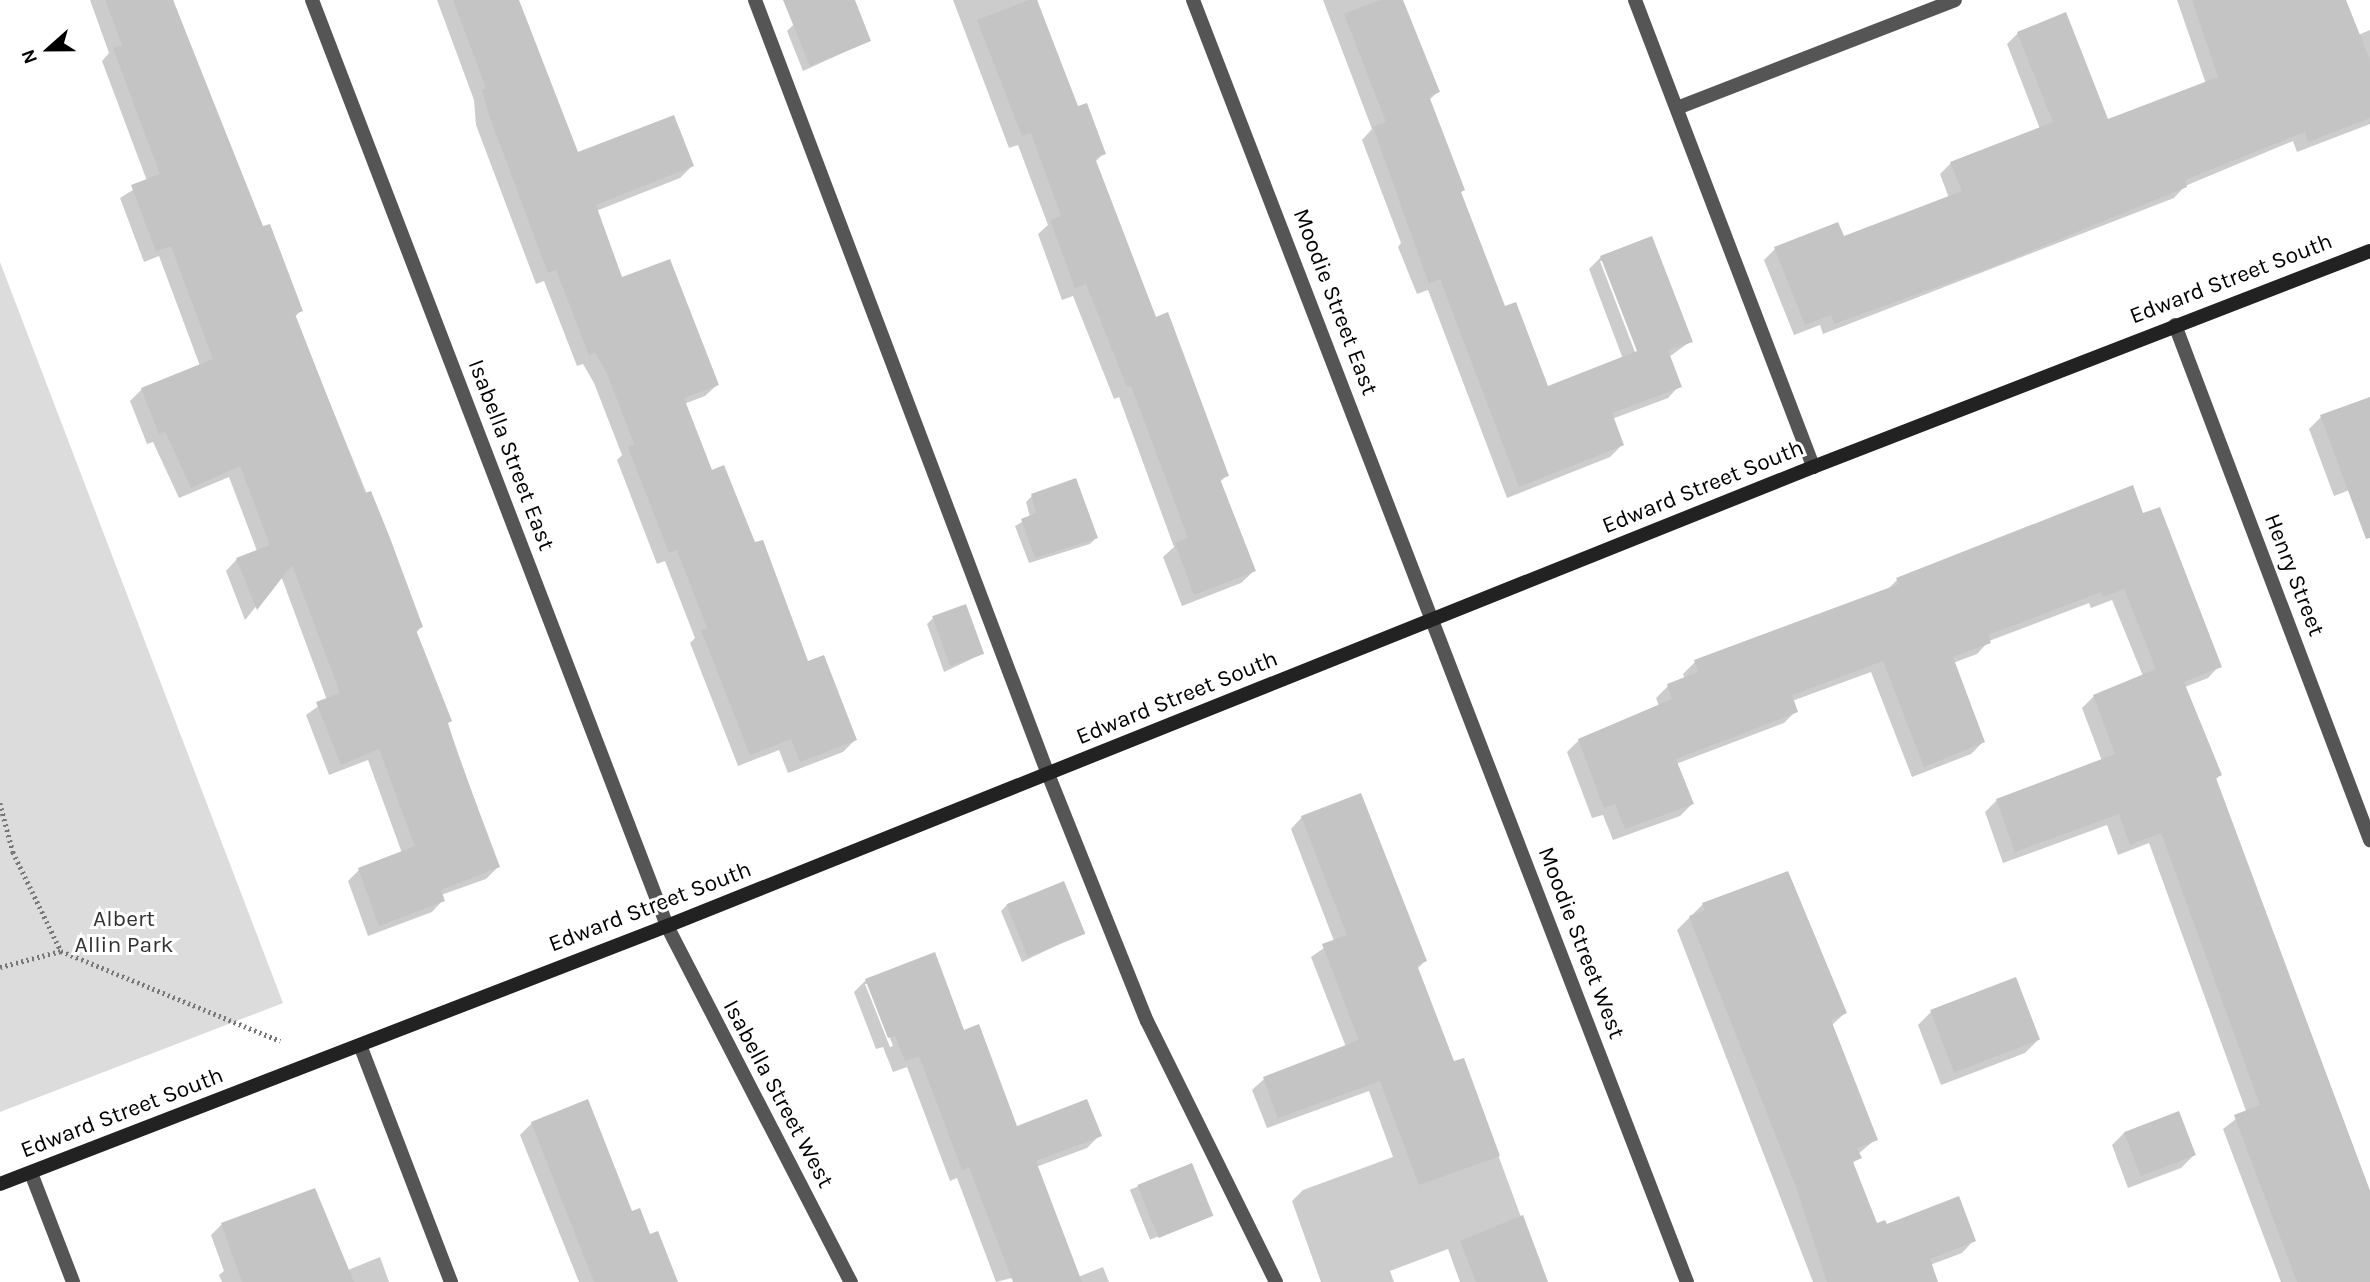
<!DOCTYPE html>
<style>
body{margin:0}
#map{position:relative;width:2370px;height:1282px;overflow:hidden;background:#fff;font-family:Karla,sans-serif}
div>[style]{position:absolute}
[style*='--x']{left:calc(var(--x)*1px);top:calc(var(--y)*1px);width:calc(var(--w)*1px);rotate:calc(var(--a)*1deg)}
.green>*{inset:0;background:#dcdcdc}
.shadow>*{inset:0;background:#0003;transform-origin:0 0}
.building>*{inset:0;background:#c4c4c4;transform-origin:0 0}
.path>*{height:4.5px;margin-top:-2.25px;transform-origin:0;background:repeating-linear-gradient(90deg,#777 0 2px,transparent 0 5.5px)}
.lane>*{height:14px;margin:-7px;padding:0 7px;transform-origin:7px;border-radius:7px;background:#555}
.street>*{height:14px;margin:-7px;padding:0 7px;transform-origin:7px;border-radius:7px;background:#555}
.secondary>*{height:14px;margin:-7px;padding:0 7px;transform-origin:7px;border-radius:7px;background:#222}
span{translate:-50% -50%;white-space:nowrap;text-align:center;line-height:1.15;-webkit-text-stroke:6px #fff;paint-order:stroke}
.street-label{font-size:23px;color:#000}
.park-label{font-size:23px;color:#333}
.north{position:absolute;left:14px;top:14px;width:70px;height:70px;-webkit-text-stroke:5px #fff;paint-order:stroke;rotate:249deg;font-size:19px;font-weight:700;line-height:28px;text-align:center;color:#000}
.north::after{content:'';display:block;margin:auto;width:24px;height:32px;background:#000;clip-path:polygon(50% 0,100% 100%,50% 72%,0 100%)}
</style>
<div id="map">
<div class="green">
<i style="clip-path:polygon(0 262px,283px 1003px,0 1112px)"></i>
</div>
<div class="shadow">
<i style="clip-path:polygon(90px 0,173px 0,262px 228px,301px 310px,295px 317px,421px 627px,416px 633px,498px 867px,486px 879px,441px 895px,443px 900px,432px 912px,368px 936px,348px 881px,359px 870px,402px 853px,368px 760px,329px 775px,306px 715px,327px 700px,281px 576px,245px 620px,226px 571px,237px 559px,257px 551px,229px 477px,179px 498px,153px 442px,147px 444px,130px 401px,142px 389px,200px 366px,159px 256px,144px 262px,120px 198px,147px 181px,102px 61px,109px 53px)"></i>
<i style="clip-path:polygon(437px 0,518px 0,577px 154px,692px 166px,680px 178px,596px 211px,621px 279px,717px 385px,705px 396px,684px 404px,711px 472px,807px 664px,855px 740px,843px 752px,788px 773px,779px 750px,738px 766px,690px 643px,695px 638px,665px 561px,657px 564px,617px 460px,622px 455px,594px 383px,583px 364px,577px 366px,544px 281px,536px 284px,476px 125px,474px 100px)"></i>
<i style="clip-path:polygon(953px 0,1037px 0,1077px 108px,1104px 153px,1095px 162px,1155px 319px,1227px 475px,1220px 482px,1254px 571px,1241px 583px,1182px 606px,1163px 557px,1174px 547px,1119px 397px,1114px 399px,1073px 296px,1062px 300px,1038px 234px,1048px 225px,1018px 145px,1009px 148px)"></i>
<i style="clip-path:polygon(evenodd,1323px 0,1401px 0,1438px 92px,1429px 100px,1460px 193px,1504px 308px,1547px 388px,1623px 359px,1589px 269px,1601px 257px,1691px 341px,1669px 357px,1679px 386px,1668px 398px,1612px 419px,1622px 445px,1610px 457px,1507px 498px,1428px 290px,1417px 294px,1398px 247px,1401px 243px,1362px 140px,1372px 129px,1323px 0,1600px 261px,1604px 261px,1642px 359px,1638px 360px,1600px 261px)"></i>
<i style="clip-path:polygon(2177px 0,2344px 0,2358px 35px,2370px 30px,2370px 124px,2297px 152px,2293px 141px,2185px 186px,2174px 198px,1823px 334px,1820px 325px,1794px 335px,1764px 260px,1775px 249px,1843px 238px,1949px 198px,1940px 174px,1951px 163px,2040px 129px,2007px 44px,2018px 33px,2107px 121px,2206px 84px)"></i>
<i style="clip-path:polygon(793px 25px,869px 41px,803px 71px,787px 31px)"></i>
<i style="clip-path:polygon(2370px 398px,2370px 482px,2334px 496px,2309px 429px,2321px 417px)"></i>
<i style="clip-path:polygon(1032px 496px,1096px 538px,1090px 544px,1029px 563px,1015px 526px,1030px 517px,1026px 502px)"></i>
<i style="clip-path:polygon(2142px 515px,2219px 666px,2208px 678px,2185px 687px,2220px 775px,2215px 780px,2370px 1191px,2370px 1282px,2281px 1282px,2223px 1129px,2246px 1111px,2149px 843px,2118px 855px,2107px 825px,2003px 863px,1985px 812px,1997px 800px,2102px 761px,2082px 708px,2094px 696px,2143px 676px,2112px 600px,2091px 608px,2089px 603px,1989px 641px,1977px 654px,1953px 663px,1983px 742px,1971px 754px,1912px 777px,1871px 672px,1792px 701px,1796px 711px,1784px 723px,1676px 764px,1692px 804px,1680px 816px,1613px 840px,1603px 815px,1592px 818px,1567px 752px,1579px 740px,1659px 706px,1656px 698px,1668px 686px,1685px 679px,1683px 674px,1695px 662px,1886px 591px,1897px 580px)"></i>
<i style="clip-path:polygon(933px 618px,982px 654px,944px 672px,927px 624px)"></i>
<i style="clip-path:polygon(1302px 817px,1425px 961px,1417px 969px,1453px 1064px,1463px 1060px,1545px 1282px,1460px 1282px,1448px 1249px,1390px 1271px,1394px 1282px,1321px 1282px,1292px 1201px,1303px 1190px,1393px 1157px,1369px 1091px,1267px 1128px,1252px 1090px,1264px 1079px,1346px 1047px,1311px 957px,1334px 941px,1291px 829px)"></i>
<i style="clip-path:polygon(1703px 904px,1845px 1013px,1831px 1026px,1876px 1139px,1858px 1154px,1852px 1165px,1876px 1226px,1974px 1240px,1962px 1253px,1930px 1265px,1937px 1282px,1813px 1282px,1677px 930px)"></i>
<i style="clip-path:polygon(1007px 905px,1083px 933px,1022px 962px,1001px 911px)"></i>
<i style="clip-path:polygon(evenodd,866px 980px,963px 1032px,1016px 1129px,1099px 1136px,1087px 1148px,1036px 1167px,1078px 1277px,1103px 1267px,1109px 1282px,1013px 1282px,1012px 1278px,996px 1282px,957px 1178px,950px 1181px,907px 1067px,893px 1072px,883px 1047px,876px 1049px,854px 992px,866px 980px,865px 984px,869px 984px,893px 1046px,890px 1047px,865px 984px)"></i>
<i style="clip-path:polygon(1931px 1012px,2038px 1040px,2025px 1053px,1941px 1085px,1918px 1025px)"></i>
<i style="clip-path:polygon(532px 1123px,631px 1213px,676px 1282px,579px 1282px,520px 1135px)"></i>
<i style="clip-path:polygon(2124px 1133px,2194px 1155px,2181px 1168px,2128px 1188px,2112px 1145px)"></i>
<i style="left:1191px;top:1165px;width:54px;height:66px;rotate:68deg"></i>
<i style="clip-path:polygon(314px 1190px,348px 1270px,380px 1257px,389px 1282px,222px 1282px,219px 1275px,224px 1271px,211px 1235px,221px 1225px)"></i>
</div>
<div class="building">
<i style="clip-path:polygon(105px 0,173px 0,263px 226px,270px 224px,303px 311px,295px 314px,365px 493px,371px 491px,390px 538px,423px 627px,416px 630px,452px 721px,448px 723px,455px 747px,500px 867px,441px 890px,445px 901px,379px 926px,358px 868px,415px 846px,379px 749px,341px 765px,316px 702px,340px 693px,292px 565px,257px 610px,236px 558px,270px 545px,240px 466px,191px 488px,165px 431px,159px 434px,141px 388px,213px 359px,171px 246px,156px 251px,131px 185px,160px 174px,113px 48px,122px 45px)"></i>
<i style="clip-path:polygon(453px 0,519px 0,578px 152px,674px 115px,694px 166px,596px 205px,622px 277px,670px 259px,719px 385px,684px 398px,712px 470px,724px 465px,755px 542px,763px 540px,808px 661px,824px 655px,857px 740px,800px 762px,791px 739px,750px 755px,701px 630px,707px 628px,677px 550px,669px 553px,628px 447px,634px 444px,606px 371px,595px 353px,589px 355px,556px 270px,548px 273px,488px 112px,482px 90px,486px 88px)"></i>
<i style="clip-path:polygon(783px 0,855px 0,871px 41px,810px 66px)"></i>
<i style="clip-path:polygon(1029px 0,1037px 0,1078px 106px,1087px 103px,1106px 154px,1095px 158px,1156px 317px,1168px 312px,1229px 476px,1220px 479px,1256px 571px,1194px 595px,1175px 543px,1188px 538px,1131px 386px,1127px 387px,1086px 284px,1075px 288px,1050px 220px,1061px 216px,1031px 133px,1022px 136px,977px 20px)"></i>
<i style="clip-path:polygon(1380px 0,1403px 0,1440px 92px,1429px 96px,1465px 190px,1461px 192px,1505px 306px,1516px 302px,1548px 386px,1637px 351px,1600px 256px,1652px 236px,1693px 342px,1668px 350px,1682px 387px,1612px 413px,1624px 445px,1519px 487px,1440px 279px,1429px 284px,1373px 127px,1386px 122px,1344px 14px)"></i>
<i style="clip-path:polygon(2192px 0,2346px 0,2370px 60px,2370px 118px,2308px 142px,2305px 132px,2185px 180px,2187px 187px,1992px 267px,1834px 324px,1831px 315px,1805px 325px,1774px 247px,1838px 222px,1844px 236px,1962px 191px,1950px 162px,2053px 122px,2017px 32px,2066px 12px,2108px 119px,2218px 77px)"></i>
<i style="clip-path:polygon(2370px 397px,2370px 538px,2366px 539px,2320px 415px)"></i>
<i style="clip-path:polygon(1076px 478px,1098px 538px,1035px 558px,1021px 519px,1036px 513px,1031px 494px)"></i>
<i style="clip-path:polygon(2133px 485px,2143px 513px,2160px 507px,2222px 667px,2184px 682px,2222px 775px,2216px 778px,2370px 1191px,2370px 1282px,2297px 1282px,2234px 1115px,2260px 1105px,2161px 833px,2130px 845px,2119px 814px,2015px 852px,1996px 799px,2115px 754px,2093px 695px,2156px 669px,2124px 589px,2103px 597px,2101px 592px,1988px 635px,1991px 643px,1953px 657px,1985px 742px,1924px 767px,1883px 661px,1792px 695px,1798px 712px,1676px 759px,1694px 804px,1625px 829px,1615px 804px,1604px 808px,1578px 739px,1672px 699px,1667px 684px,1698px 672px,1694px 660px,1899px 584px,1896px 578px)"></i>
<i style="left:966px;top:604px;width:53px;height:36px;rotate:70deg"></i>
<i style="clip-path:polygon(1361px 793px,1427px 961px,1417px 965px,1454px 1061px,1464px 1058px,1500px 1156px,1419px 1185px,1380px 1081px,1278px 1118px,1263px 1077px,1359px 1040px,1322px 944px,1347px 935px,1301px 816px)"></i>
<i style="clip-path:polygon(1788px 871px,1847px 1013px,1831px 1020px,1878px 1140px,1857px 1148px,1862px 1158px,1853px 1162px,1877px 1223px,1885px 1220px,1887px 1224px,1959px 1196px,1976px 1241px,1930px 1259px,1938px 1282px,1827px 1282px,1796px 1187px,1689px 916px,1705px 910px,1702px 903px)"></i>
<i style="left:1064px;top:881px;width:57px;height:62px;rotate:68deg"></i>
<i style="clip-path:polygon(935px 952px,964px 1030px,979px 1024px,1017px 1126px,1087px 1099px,1102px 1136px,1036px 1161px,1082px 1282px,1013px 1282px,969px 1167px,962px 1170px,919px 1056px,905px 1061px,895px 1036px,888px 1038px,865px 979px)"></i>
<i style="left:2016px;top:977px;width:67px;height:92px;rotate:69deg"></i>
<i style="clip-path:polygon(588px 1099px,632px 1211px,640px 1208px,650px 1234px,658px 1231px,678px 1282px,594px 1282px,531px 1122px)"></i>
<i style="left:2179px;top:1111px;width:47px;height:59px;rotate:69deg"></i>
<i style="left:1192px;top:1163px;width:57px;height:59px;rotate:68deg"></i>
<i style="clip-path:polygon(315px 1188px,354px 1282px,242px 1282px,221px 1223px)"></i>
<i style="clip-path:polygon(1523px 1215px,1548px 1282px,1476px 1282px,1460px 1241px)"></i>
</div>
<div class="path">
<i style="--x:0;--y:803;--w:51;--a:75.1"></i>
<i style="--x:13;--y:852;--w:110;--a:64.1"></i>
<i style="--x:0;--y:967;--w:63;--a:-14.7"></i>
<i style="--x:61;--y:951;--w:237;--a:22.3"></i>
</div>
<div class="lane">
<i style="--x:755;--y:0;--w:828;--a:69.27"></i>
<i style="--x:1048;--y:774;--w:266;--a:68.2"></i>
<i style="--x:1147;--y:1021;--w:291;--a:63.7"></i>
<i style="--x:1635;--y:0;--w:500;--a:69.1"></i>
<i style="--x:1677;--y:108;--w:298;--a:-21.2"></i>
<i style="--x:360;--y:1045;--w:254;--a:69"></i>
</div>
<div class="street">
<i style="--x:312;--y:0;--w:992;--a:69.02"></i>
<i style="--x:667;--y:926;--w:401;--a:62.7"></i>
<i style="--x:1193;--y:0;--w:1374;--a:68.93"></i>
<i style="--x:2175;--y:325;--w:551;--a:69.26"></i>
<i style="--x:31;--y:1173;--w:117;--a:68.9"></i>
</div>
<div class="secondary">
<i style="--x:0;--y:1184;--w:715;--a:-21.15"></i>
<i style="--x:667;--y:926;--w:1235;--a:-21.83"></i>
<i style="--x:1813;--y:467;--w:597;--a:-21.2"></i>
</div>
<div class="street-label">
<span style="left:2231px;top:279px;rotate:-21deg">Edward Street South</span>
<span style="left:1335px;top:302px;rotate:69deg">Moodie Street East</span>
<span style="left:511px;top:455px;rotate:69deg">Isabella Street East</span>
<span style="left:1703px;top:487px;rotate:-22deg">Edward Street South</span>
<span style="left:2294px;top:575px;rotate:69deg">Henry Street</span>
<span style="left:1177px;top:698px;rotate:-22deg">Edward Street South</span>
<span style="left:650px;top:907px;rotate:-21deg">Edward Street South</span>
<span style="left:1581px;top:943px;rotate:69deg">Moodie Street West</span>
<span style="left:778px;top:1094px;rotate:62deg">Isabella Street West</span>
<span style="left:122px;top:1113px;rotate:-21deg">Edward Street South</span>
</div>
<div class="park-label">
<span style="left:124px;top:932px">Albert<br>Allin Park</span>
</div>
<div class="north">N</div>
</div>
